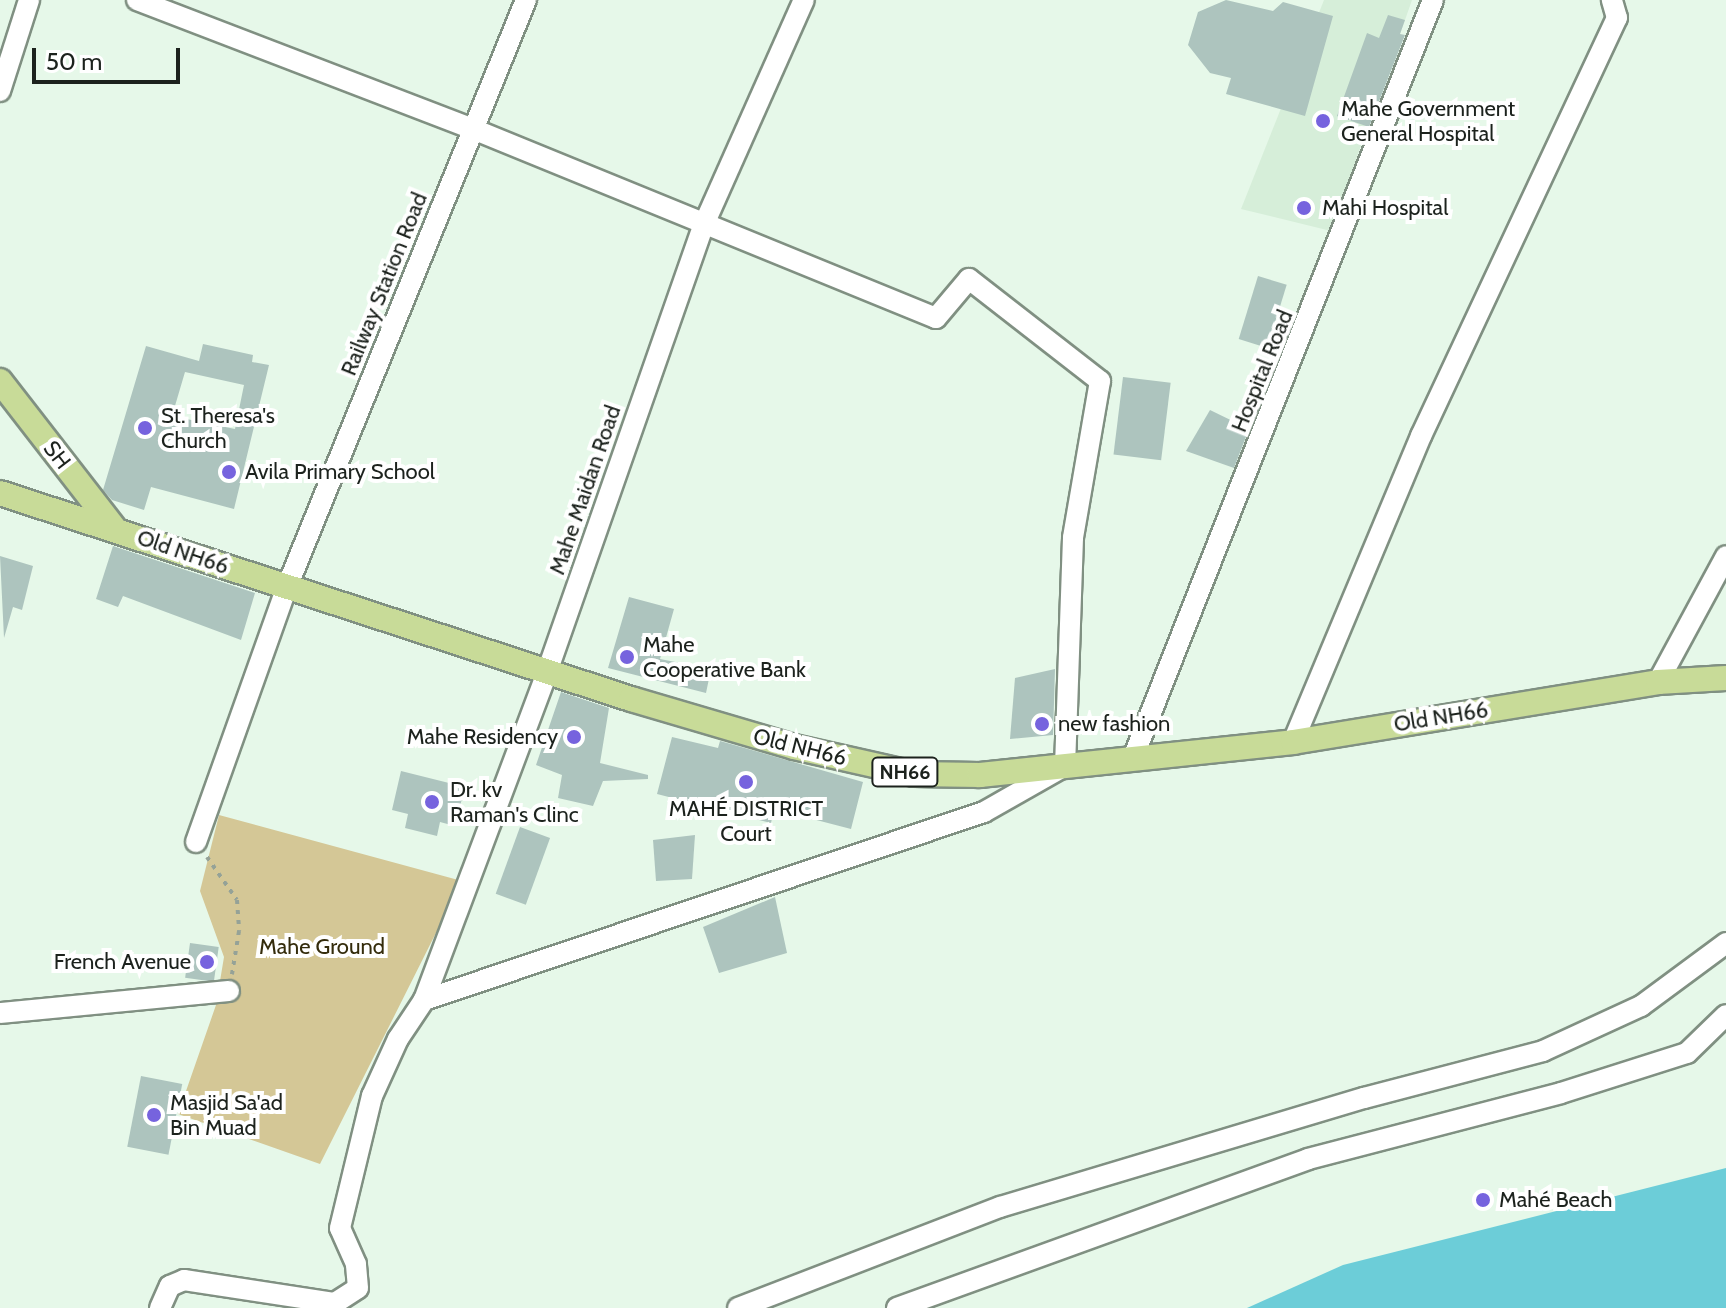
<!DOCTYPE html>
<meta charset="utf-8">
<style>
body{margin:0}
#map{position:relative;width:1726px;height:1308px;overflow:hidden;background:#e6f8e9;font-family:Cabin,sans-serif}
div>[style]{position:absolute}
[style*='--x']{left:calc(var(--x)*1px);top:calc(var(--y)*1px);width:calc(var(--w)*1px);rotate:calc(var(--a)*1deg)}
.built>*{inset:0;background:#d6eed9}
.green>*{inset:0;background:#d4c796}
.water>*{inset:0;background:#6ccdd8}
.building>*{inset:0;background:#adc4be;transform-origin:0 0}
.path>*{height:4px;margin-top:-2px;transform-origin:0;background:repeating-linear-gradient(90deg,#95a297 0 4px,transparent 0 10px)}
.roads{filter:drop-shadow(2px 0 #809082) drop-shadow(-2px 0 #809082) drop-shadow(0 2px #809082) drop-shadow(0 -2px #809082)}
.minor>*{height:20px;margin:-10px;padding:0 10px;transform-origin:10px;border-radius:10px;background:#fff}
.major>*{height:24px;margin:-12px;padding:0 12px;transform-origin:12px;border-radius:12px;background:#c8db98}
.dots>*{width:22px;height:22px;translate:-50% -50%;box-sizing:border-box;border:4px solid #fff;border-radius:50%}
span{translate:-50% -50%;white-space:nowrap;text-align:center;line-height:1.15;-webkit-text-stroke:8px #fff;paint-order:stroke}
.shield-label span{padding:2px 6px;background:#fff;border:2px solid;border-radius:6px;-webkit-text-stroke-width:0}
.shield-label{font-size:20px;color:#1c221d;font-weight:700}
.poi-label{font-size:22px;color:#1c221d}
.left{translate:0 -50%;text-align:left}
.right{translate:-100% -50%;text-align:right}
.street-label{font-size:22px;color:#1c221d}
.park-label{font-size:22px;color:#342c0c}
.scale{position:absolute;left:32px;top:48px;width:148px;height:36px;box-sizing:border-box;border:4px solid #1c221d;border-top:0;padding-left:10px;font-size:24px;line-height:28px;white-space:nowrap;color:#1c221d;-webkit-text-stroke:6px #fff;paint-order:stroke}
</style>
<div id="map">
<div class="built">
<i style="clip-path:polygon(1324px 0,1412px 0,1331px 231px,1241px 209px)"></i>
</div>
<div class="green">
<i style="clip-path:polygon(219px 815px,462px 881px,320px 1164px,178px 1114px,216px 1005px,224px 957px,200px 891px)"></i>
</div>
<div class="water">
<i style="clip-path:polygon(1726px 1168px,1726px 1308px,1247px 1308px,1343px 1265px)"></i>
</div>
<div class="building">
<i style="clip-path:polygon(1226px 0,1273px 11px,1283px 2px,1333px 16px,1305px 116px,1226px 94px,1231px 78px,1210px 73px,1188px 45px,1198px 12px)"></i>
<i style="clip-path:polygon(1388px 15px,1405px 20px,1400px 34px,1405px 35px,1369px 127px,1337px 116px,1367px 33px,1379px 38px)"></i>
<i style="left:1258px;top:276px;width:30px;height:66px;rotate:17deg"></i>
<i style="clip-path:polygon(evenodd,203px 344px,253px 355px,252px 362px,269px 365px,234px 509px,151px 487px,144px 510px,112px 500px,103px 490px,146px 346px,199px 361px,203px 344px,185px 372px,244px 385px,235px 429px,172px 416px,185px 372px)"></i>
<i style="left:1123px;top:377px;width:48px;height:78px;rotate:7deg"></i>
<i style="clip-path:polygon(1210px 410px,1249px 429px,1234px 468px,1186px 451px)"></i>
<i style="clip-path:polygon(113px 546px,255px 593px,241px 640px,123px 596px,118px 607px,96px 599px)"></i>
<i style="clip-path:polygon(0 556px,33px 566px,22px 610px,13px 607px,4px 638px)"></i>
<i style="clip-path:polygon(629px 597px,674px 609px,660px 659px,711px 669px,706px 693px,608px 668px)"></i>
<i style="clip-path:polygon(1055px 669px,1053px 735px,1010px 739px,1015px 678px)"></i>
<i style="clip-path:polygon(561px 692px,609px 708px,600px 763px,648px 775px,648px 779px,603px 781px,593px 806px,558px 798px,562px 775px,536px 765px)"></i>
<i style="clip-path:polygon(672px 737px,718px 748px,720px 741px,863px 782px,851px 829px,774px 809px,771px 823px,657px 794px)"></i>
<i style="clip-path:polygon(401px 771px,465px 787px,455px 826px,440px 822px,437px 836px,405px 828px,408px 814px,392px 810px)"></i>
<i style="left:520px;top:827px;width:32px;height:71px;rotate:20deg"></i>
<i style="clip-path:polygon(695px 835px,692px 879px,656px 881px,653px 840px)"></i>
<i style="clip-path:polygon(775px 897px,787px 953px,719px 973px,703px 927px)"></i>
<i style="left:190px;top:943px;width:29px;height:35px;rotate:8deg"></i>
<i style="left:141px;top:1076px;width:42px;height:72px;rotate:11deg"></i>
</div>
<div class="path">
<i style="--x:207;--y:857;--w:52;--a:55.1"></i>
<i style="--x:237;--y:900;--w:31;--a:86"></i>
<i style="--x:239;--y:931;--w:44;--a:99.2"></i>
</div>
<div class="roads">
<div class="minor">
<i style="--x:137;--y:0;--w:360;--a:21"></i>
<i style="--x:473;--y:129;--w:500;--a:22.21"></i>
<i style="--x:936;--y:318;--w:51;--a:-49.8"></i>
<i style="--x:969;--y:279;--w:166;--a:37.9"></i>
<i style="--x:1100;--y:381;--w:159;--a:99.8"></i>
<i style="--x:1073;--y:538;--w:228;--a:92"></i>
<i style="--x:1065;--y:766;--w:93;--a:150.4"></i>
<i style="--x:984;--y:812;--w:591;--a:161.44"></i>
<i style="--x:0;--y:91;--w:96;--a:-72.3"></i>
<i style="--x:1658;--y:682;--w:143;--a:-61.6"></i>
<i style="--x:1293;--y:742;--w:332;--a:-67.3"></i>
<i style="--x:1421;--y:436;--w:462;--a:-64.9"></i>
<i style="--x:1617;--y:18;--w:19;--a:-106"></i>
<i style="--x:1133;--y:758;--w:815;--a:-68.41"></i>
<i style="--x:196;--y:842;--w:271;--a:-70.4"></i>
<i style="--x:287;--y:587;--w:634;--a:-67.85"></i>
<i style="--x:0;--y:1013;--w:230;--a:-5.5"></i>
<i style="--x:160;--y:1308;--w:24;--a:-66"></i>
<i style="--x:170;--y:1286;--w:15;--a:-23"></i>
<i style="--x:184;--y:1280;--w:153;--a:8.7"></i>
<i style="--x:335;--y:1303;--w:27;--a:-33"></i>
<i style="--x:358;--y:1288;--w:24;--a:-95"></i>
<i style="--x:356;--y:1264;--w:39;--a:-114"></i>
<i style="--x:340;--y:1228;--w:136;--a:-76.4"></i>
<i style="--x:372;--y:1096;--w:63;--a:-65.5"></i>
<i style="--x:398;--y:1039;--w:47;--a:-56.3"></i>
<i style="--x:424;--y:1000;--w:350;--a:-69.4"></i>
<i style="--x:547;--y:672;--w:477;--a:-70.7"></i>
<i style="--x:705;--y:222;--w:243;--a:-66"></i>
<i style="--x:738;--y:1308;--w:281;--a:-21.1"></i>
<i style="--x:1000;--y:1207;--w:380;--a:-16.7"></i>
<i style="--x:1364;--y:1098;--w:185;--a:-14.7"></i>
<i style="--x:1543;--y:1051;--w:108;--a:-24.7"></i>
<i style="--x:1641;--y:1006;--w:106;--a:-36.5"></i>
<i style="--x:897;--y:1308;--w:437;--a:-19.9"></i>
<i style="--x:1308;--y:1159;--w:261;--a:-14.6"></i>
<i style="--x:1561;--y:1093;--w:132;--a:-17.6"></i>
<i style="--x:1687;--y:1053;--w:54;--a:-44.3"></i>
</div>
<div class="major">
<i style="--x:0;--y:381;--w:186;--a:52.2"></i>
<i style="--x:0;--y:493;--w:664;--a:18.08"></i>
<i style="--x:631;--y:699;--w:170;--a:16.4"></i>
<i style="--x:794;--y:747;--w:123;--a:12.7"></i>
<i style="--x:914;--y:774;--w:66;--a:0.9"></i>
<i style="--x:980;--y:775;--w:315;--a:-6"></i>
<i style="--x:1293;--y:742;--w:370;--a:-9.3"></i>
<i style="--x:1658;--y:682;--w:68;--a:-3.4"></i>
</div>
</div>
<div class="dots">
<i style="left:1323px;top:121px;background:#7663de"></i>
<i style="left:1304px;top:208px;background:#7663de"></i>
<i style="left:145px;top:428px;background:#7663de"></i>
<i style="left:229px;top:472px;background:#7663de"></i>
<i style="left:627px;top:657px;background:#7663de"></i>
<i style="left:1042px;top:724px;background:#7663de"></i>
<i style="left:574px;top:737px;background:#7663de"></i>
<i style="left:746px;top:782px;background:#7663de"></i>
<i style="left:432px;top:802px;background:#7663de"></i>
<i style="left:207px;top:962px;background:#7663de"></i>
<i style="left:154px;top:1115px;background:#7663de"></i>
<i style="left:1483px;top:1200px;background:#7663de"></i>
</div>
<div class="shield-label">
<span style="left:905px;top:772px">NH66</span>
</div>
<div class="poi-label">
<span class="left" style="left:1341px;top:121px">Mahe Government<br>General Hospital</span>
<span class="left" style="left:1322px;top:208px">Mahi Hospital</span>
<span class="left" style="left:161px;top:428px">St. Theresa's<br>Church</span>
<span class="left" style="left:245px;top:472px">Avila Primary School</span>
<span class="left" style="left:643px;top:657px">Mahe<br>Cooperative Bank</span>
<span class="left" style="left:1058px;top:724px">new fashion</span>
<span class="right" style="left:558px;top:737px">Mahe Residency</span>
<span class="left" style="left:450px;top:802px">Dr. kv<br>Raman's Clinc</span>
<span style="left:746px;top:821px">MAHÉ DISTRICT<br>Court</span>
<span class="right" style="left:191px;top:962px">French Avenue</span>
<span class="left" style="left:170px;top:1115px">Masjid Sa'ad<br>Bin Muad</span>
<span class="left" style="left:1499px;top:1200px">Mahé Beach</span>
</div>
<div class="street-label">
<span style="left:384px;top:284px;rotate:-68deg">Railway Station Road</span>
<span style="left:1262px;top:371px;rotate:-68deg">Hospital Road</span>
<span style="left:57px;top:455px;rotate:52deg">SH</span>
<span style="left:585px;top:490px;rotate:-71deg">Mahe Maidan Road</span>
<span style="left:183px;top:552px;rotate:19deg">Old NH66</span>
<span style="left:1441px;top:717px;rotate:-9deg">Old NH66</span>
<span style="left:800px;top:747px;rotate:14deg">Old NH66</span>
</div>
<div class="park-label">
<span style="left:322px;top:947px">Mahe Ground</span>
</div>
<div class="scale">50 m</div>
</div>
